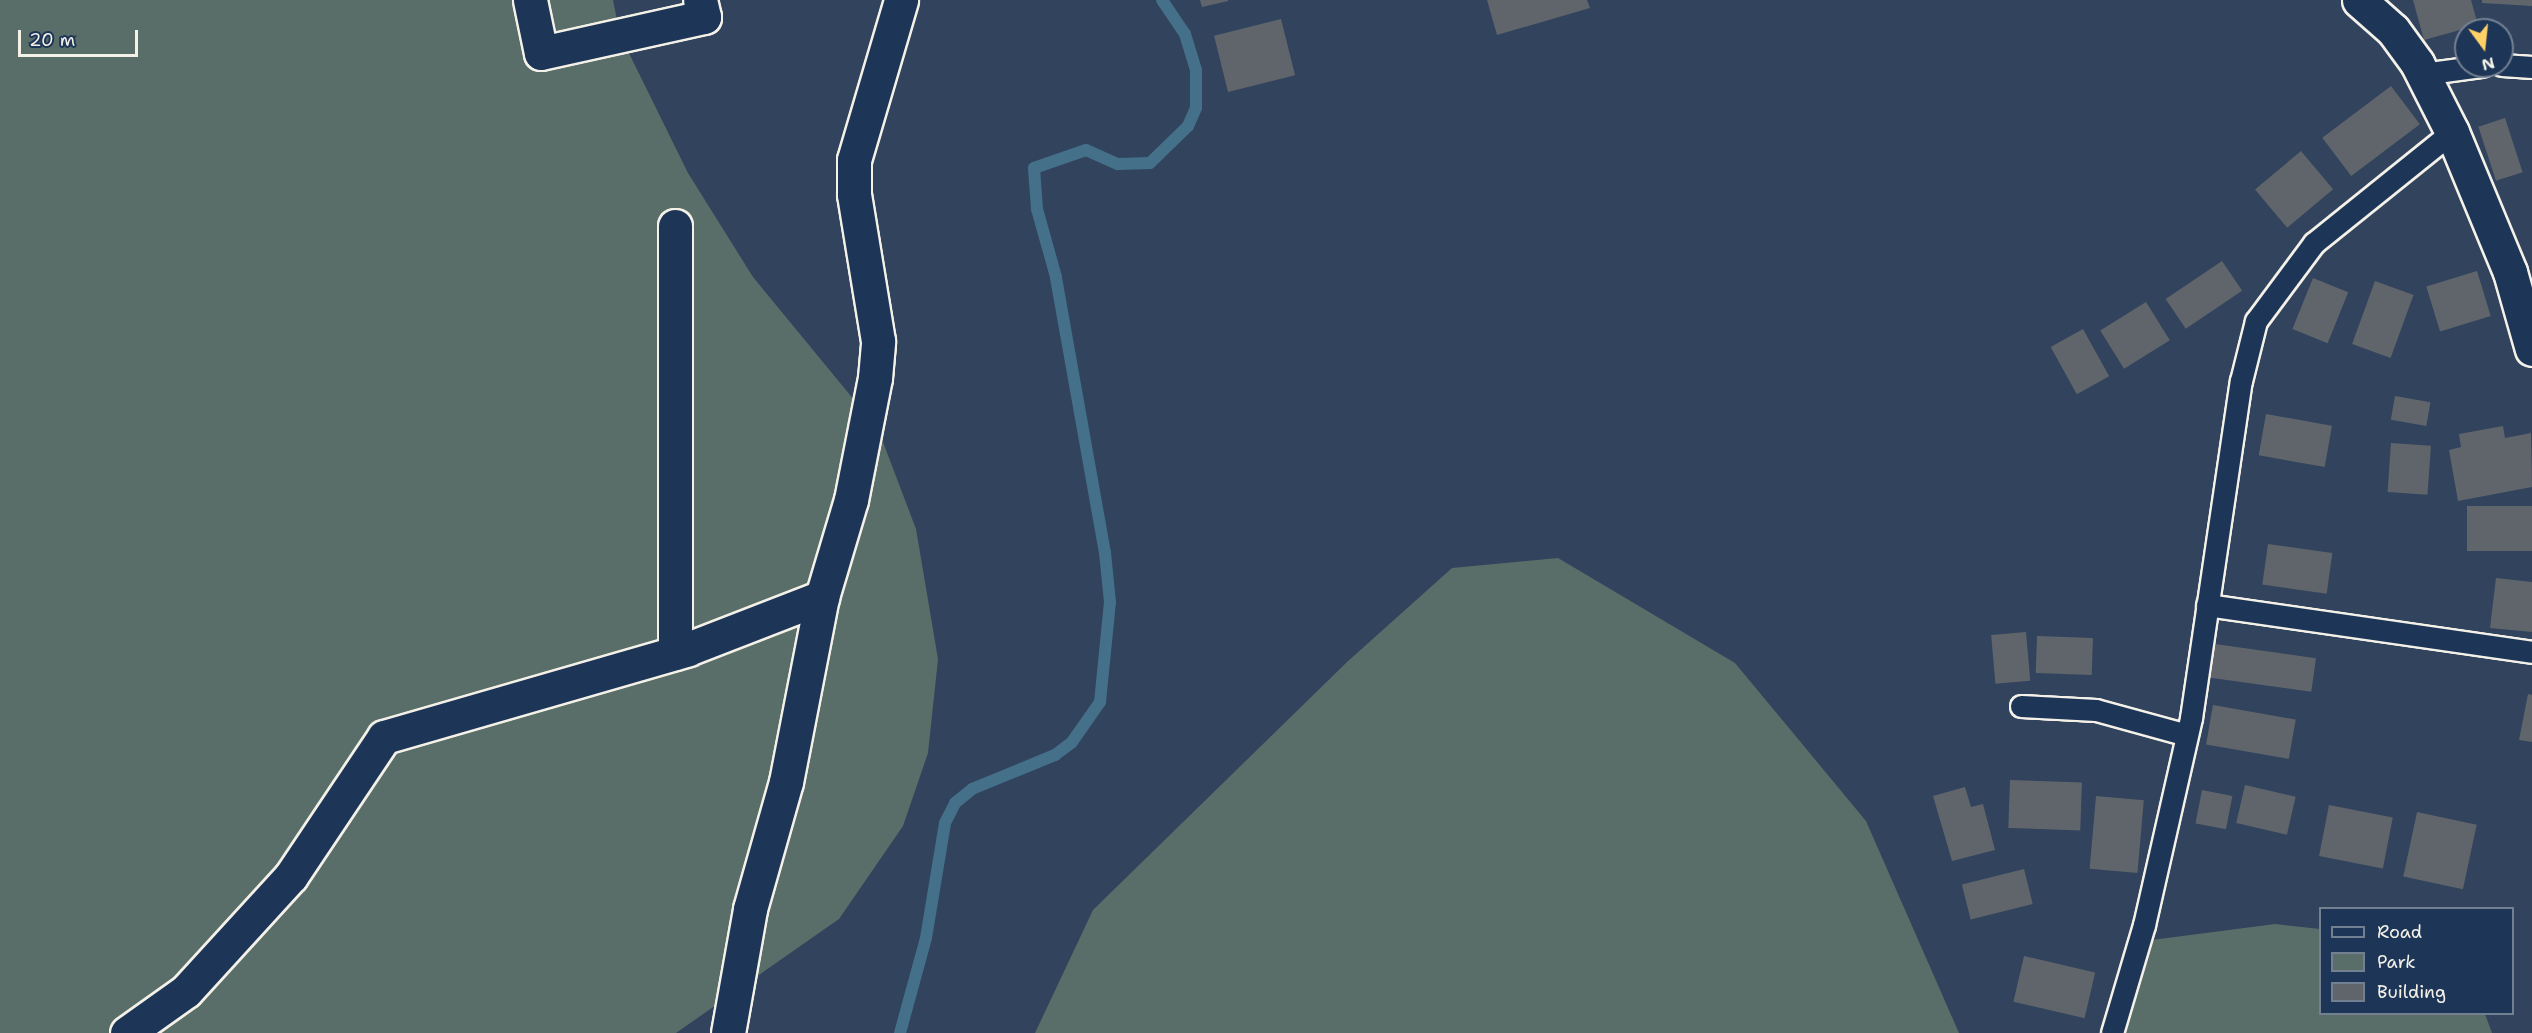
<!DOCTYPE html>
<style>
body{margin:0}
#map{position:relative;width:2532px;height:1033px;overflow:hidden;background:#31435d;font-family:"Shantell Sans",sans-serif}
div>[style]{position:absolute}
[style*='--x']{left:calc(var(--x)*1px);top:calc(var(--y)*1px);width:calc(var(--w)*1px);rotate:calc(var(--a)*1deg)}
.green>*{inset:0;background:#5a6e69}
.stream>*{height:12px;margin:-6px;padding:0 6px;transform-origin:6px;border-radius:6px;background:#45708a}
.building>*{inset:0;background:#60656b;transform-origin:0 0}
.roads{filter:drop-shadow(2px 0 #f4f1e8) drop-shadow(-2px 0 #f4f1e8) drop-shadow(0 2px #f4f1e8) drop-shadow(0 -2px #f4f1e8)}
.lane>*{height:21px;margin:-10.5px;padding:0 10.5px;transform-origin:10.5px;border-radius:10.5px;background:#1d3557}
.street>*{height:33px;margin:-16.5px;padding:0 16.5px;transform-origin:16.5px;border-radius:16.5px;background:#1d3557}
span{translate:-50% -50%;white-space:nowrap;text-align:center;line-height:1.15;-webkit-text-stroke:4.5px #1d3557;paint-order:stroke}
.legend{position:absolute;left:2319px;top:907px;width:195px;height:108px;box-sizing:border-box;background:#1d3557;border:2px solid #738091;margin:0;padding:8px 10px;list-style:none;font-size:18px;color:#f4f1e8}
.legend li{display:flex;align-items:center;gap:12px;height:30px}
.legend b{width:30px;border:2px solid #738091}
.north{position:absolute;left:2454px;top:18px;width:60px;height:60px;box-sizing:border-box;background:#1d3557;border:2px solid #738091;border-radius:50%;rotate:165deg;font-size:16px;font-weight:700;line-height:24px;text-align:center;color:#f4f1e8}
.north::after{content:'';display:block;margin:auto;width:21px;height:27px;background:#ffd166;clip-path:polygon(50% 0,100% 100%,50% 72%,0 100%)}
.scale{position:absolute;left:18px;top:30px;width:120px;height:27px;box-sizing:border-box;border:3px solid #f4f1e8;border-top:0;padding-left:8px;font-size:18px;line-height:21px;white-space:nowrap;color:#f4f1e8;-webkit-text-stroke:4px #1d3557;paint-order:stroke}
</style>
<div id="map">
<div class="green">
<i style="clip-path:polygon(0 0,613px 0,620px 35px,688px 173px,753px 277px,878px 429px,916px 529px,938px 659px,928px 753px,903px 826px,839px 919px,676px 1033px,0 1033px)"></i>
<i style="clip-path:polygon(1558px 558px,1735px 663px,1866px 821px,1959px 1033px,1035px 1033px,1093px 910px,1347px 662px,1452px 568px)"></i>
<i style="clip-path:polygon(2275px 924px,2320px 929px,2320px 1014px,2485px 1014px,2492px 1033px,2110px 1033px,2144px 941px)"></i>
</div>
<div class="stream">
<i style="--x:900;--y:1033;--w:98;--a:-74.7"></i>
<i style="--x:926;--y:938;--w:117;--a:-80.6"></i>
<i style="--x:945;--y:823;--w:22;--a:-63"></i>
<i style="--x:955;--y:803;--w:22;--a:-39"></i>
<i style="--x:972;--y:789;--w:90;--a:-22.3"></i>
<i style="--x:1055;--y:755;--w:21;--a:-37"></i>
<i style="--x:1072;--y:742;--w:49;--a:-55"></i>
<i style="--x:1100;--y:702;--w:100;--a:-84.3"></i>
<i style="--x:1110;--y:602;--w:49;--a:-95.8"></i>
<i style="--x:1105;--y:553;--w:280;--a:-100.1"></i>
<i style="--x:1056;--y:277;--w:71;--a:-105.6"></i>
<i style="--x:1037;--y:209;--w:41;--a:-94.2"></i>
<i style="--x:1034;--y:168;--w:55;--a:-19.1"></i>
<i style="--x:1086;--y:150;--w:35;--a:24"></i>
<i style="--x:1118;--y:164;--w:32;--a:-2"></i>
<i style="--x:1150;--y:163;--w:53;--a:-44.2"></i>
<i style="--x:1188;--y:126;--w:20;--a:-66"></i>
<i style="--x:1196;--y:108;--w:38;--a:-90"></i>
<i style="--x:1196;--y:70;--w:38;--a:-107"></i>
<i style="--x:1185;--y:34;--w:41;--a:-124.1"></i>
</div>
<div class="building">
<i style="clip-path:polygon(1200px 0,1228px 0,1228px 1px,1202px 7px)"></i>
<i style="clip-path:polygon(1487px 0,1587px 0,1590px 8px,1497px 35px)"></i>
<i style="clip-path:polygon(2413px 0,2471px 0,2478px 25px,2424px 40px)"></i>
<i style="clip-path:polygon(2482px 0,2532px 0,2532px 6px,2482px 3px)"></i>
<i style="left:1281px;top:19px;width:58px;height:69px;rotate:76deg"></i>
<i style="left:2391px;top:86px;width:48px;height:86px;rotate:53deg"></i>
<i style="left:2505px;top:118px;width:57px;height:28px;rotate:72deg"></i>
<i style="left:2301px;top:151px;width:50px;height:60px;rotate:50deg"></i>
<i style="left:2222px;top:261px;width:36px;height:68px;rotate:56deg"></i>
<i style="left:2477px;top:271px;width:47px;height:53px;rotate:73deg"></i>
<i style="left:2313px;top:278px;width:38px;height:55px;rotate:22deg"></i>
<i style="left:2375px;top:281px;width:41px;height:67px;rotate:20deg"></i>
<i style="left:2146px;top:302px;width:45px;height:54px;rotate:58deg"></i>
<i style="left:2083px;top:329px;width:54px;height:37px;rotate:61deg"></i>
<i style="left:2395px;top:396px;width:36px;height:24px;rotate:10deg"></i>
<i style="left:2266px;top:414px;width:67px;height:42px;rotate:10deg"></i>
<i style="clip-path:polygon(2503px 426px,2505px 438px,2531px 433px,2532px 487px,2458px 501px,2449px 450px,2461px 447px,2459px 434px)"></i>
<i style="left:2391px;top:443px;width:40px;height:49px;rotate:4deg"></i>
<i style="left:2532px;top:506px;width:45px;height:65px;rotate:90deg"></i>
<i style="left:2268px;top:544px;width:65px;height:41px;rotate:8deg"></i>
<i style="clip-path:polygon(2496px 578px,2532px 582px,2532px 632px,2490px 628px)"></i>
<i style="left:2026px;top:632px;width:49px;height:35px;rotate:85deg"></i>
<i style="left:2037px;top:636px;width:56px;height:37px;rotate:2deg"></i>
<i style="left:2215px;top:644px;width:102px;height:34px;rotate:8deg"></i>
<i style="clip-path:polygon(2528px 694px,2532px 695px,2532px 742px,2519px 740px)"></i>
<i style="left:2213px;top:705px;width:84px;height:40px;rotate:10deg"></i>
<i style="left:2010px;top:780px;width:72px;height:48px;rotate:2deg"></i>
<i style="left:2245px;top:785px;width:52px;height:39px;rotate:13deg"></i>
<i style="clip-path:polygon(1965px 787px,1971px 807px,1983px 804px,1995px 850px,1952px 861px,1933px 796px)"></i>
<i style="left:2202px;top:790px;width:31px;height:34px;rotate:11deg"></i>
<i style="left:2096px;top:796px;width:48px;height:73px;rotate:5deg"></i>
<i style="left:2329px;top:805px;width:65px;height:52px;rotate:11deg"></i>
<i style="left:2417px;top:812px;width:61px;height:66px;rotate:12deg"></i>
<i style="left:2024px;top:869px;width:36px;height:64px;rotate:76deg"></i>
<i style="left:2024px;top:956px;width:73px;height:47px;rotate:13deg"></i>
</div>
<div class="roads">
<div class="lane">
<i style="--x:2502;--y:65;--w:30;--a:4"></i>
<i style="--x:2422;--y:74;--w:61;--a:-7.6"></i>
<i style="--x:2207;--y:605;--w:328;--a:8.2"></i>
<i style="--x:2021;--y:706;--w:75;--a:3.1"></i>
<i style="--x:2096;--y:710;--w:94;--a:15.4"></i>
<i style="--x:2112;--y:1033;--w:113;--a:-73.5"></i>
<i style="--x:2144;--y:925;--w:212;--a:-77.2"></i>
<i style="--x:2191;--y:718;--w:341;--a:-81.6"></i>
<i style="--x:2241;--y:381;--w:62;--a:-76"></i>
<i style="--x:2256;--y:321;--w:97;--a:-53.4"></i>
<i style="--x:2314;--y:243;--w:177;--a:-38.8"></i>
</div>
<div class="street">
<i style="--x:530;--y:0;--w:54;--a:78.3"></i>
<i style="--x:541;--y:53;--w:167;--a:-12.5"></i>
<i style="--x:704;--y:17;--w:17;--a:-103"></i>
<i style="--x:2359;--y:0;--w:45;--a:41.4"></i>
<i style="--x:2393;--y:30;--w:41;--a:54"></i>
<i style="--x:2417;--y:63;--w:77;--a:63.1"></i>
<i style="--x:2452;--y:132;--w:152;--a:67.5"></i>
<i style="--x:2510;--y:272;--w:80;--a:74.1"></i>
<i style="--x:675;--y:226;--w:427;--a:90"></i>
<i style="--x:127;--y:1033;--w:72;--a:-35.4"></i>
<i style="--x:186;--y:991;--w:156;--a:-47.6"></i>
<i style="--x:291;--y:876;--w:167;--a:-56.2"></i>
<i style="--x:384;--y:737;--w:316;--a:-16.1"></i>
<i style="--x:688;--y:649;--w:144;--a:-21.2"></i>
<i style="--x:728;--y:1033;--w:126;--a:-79.9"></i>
<i style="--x:750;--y:909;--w:132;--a:-74.2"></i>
<i style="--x:786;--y:782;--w:188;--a:-79"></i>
<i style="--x:822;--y:597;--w:101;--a:-73.4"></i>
<i style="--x:851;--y:500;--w:124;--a:-78.9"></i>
<i style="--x:875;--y:378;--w:37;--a:-85"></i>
<i style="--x:878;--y:341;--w:149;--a:-99.3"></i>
<i style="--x:854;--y:194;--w:34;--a:-90"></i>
<i style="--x:854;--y:160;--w:167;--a:-73.6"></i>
</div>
</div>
<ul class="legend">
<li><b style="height:8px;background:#1d3557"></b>Road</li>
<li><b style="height:16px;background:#5a6e69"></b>Park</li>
<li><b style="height:16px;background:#60656b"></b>Building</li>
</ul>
<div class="north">N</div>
<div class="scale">20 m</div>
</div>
